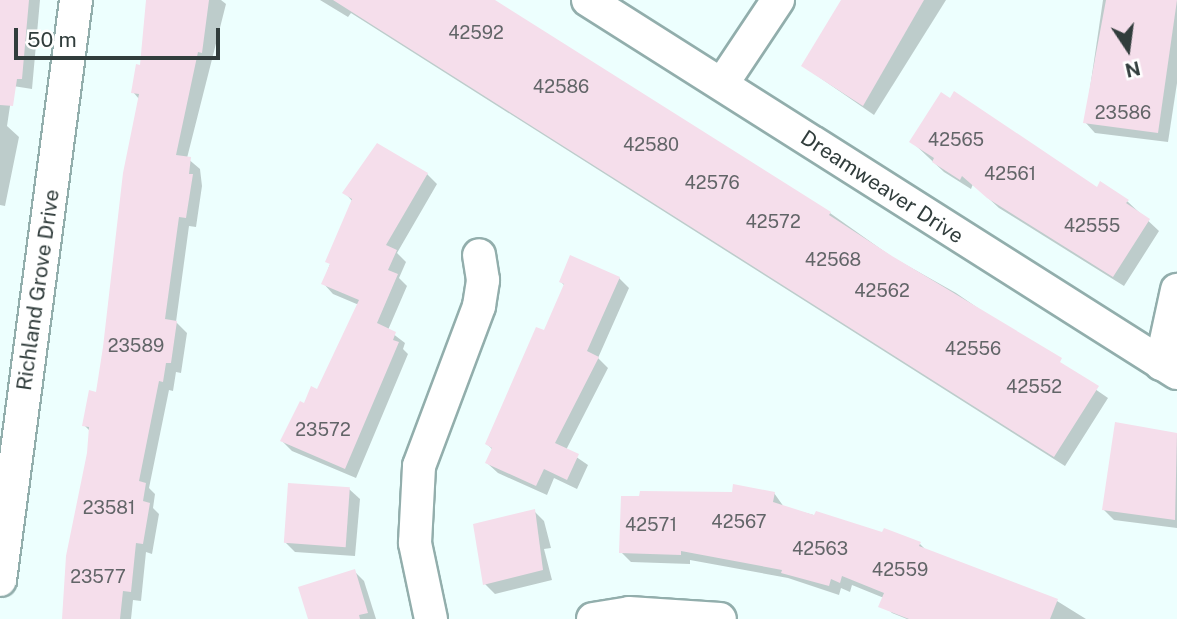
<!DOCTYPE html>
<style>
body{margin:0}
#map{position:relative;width:1177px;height:619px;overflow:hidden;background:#edfffe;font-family:"Public Sans",sans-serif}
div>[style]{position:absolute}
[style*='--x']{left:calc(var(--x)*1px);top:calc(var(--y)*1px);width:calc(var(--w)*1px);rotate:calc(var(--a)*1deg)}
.shadow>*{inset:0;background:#0003}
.building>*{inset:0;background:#f5deeb;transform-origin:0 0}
.roads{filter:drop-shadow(2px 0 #92aeac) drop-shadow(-2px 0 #92aeac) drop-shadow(0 2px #92aeac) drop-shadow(0 -2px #92aeac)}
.minor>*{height:32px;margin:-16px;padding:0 16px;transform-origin:16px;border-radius:16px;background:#fff}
span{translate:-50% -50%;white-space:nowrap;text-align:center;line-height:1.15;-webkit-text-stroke:5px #fff;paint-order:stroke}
.number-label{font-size:18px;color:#626568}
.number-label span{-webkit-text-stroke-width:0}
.street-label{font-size:21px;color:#313d3c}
.north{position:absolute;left:1093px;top:14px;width:70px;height:70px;-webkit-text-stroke:5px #fff;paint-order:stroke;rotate:167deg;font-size:19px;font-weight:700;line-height:28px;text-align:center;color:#313d3c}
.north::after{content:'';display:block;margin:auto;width:24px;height:32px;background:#313d3c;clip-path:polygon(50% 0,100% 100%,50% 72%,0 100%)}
.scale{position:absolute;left:14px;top:28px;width:206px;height:32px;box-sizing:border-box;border:4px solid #313d3c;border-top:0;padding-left:9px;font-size:21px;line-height:24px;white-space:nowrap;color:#313d3c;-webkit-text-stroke:5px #fff;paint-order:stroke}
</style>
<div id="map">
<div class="shadow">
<i style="clip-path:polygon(0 0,40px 0,32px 89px,13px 86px,7px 126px,19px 137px,5px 206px,0 205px)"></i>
<i style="clip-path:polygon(148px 0,221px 0,226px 4px,187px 158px,200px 169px,202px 186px,196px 227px,189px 226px,176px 322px,187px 333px,181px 373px,176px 372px,173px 391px,169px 390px,149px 488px,155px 494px,153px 508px,159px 514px,152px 554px,146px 552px,141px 601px,133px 600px,131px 619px,65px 619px,89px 453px,90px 431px,84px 425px,97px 394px,139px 99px,133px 92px,142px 67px)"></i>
<i style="clip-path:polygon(320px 0,489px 0,830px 213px,892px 257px,956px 293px,1108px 398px,1065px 466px,351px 13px,348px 17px)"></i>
<i style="clip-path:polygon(844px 0,946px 0,874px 115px,803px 66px)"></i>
<i style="clip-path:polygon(1103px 0,1177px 0,1177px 83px,1168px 142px,1095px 133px,1085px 122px)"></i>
<i style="clip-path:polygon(911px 141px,1097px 190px,1127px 201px,1159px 231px,1124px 286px,999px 208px,973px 184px,971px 189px,944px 172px)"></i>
<i style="clip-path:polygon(427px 174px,437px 184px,397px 253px,406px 262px,399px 278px,407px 286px,388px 330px,405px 343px,403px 349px,408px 354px,356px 478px,292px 451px,282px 441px,318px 391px,359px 305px,333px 294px,323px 283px,353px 202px,345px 193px)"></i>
<i style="clip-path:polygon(619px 278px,629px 288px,598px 358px,608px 368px,566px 450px,588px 465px,577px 489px,554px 478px,547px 495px,498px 473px,487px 463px,493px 450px,487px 444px,545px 333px,565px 286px,561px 282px)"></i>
<i style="clip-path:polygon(1116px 424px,1177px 434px,1177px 528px,1114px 520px,1104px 510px)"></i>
<i style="clip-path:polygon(349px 489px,360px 499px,355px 556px,295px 552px,285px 542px)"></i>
<i style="clip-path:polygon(774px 493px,784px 507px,920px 544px,927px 551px,1057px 601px,1086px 619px,907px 619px,892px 613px,882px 603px,884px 598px,852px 585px,850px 592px,841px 588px,839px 595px,788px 578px,690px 560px,690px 564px,631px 562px,621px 552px)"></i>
<i style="clip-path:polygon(534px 511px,544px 521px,551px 548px,544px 549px,552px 580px,495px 594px,485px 584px)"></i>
<i style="clip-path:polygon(354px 571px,364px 581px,376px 619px,313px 619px)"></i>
</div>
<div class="building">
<i style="clip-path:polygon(0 0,29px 0,22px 79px,17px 79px,13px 106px,0 105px)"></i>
<i style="clip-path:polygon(146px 0,209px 0,202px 53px,198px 52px,176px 155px,191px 157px,189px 174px,193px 174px,186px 218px,179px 217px,165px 319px,177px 321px,171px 363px,166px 363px,163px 382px,159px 381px,139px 481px,146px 483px,143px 501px,150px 503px,143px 544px,136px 543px,131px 592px,123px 591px,120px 619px,62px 619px,66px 556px,87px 453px,89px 427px,82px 426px,89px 390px,96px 392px,103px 347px,123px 173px,139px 94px,131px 93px,136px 64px,140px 65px)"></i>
<i style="clip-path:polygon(333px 0,495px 0,831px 212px,829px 215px,892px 256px,1062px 358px,1060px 362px,1099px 386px,1054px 457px)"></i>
<i style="clip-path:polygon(841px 0,924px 0,863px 106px,801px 66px)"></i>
<i style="clip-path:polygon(1106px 0,1177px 0,1158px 133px,1083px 123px)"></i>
<i style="clip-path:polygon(954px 91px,1097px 187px,1100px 181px,1129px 200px,1126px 203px,1150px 219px,1113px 277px,987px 198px,962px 176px,960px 180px,932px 162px,934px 158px,909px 142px,941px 92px,950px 98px)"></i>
<i style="clip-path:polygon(377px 143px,428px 173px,386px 245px,397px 250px,388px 270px,398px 274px,377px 323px,396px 332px,393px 340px,399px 342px,345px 469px,280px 441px,300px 401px,304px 403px,311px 386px,317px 389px,359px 300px,321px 284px,330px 264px,325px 262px,352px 199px,342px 193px)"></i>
<i style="clip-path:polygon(570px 255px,620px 277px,587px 351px,599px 357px,555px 443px,579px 454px,567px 480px,544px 469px,536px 486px,485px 463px,492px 448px,485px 444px,536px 327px,544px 330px,564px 284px,559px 282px)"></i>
<i style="clip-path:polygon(1115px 422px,1177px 433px,1175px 520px,1102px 510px)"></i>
<i style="left:288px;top:483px;width:62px;height:60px;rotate:4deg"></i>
<i style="clip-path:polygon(733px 484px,775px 492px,773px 502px,814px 515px,816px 511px,882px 532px,884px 528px,921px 542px,919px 546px,1058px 599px,1050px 619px,909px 619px,878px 607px,884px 593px,842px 576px,840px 583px,831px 579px,829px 586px,781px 573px,782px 570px,681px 551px,681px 555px,619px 553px,621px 496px,639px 496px,640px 491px,732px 492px)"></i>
<i style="clip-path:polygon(535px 509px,543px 570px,483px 585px,473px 524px)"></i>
<i style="clip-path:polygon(355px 569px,368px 613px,359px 615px,360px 619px,308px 619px,298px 587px)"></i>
</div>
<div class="roads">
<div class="minor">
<i style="--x:588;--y:0;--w:697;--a:32.35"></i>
<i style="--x:722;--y:84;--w:101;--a:-56.3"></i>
<i style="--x:1161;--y:364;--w:76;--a:-77.8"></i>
<i style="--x:0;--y:580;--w:585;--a:-82.53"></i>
<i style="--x:431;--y:619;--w:78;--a:-101.9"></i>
<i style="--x:415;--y:543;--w:77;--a:-87"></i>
<i style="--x:419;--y:466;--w:171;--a:-69.4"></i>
<i style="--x:479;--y:306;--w:26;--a:-81"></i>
<i style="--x:483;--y:280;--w:25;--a:-99"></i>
<i style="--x:593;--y:619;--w:36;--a:-9"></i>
<i style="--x:629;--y:613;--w:91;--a:3.8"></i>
</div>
</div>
<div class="number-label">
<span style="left:476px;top:33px">42592</span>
<span style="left:561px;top:87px">42586</span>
<span style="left:1123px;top:113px">23586</span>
<span style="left:956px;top:140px">42565</span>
<span style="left:651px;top:145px">42580</span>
<span style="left:1010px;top:174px">42561</span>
<span style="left:712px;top:183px">42576</span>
<span style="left:773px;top:222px">42572</span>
<span style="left:1092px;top:226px">42555</span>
<span style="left:833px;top:260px">42568</span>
<span style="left:882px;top:291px">42562</span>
<span style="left:136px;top:346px">23589</span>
<span style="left:973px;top:349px">42556</span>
<span style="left:1034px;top:387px">42552</span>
<span style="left:323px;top:430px">23572</span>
<span style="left:109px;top:508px">23581</span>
<span style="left:739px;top:522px">42567</span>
<span style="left:651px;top:525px">42571</span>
<span style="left:820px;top:549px">42563</span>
<span style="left:900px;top:570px">42559</span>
<span style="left:98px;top:577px">23577</span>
</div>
<div class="street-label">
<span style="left:882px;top:187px;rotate:33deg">Dreamweaver Drive</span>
<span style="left:38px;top:290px;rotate:-82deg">Richland Grove Drive</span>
</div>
<div class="north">N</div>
<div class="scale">50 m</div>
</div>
